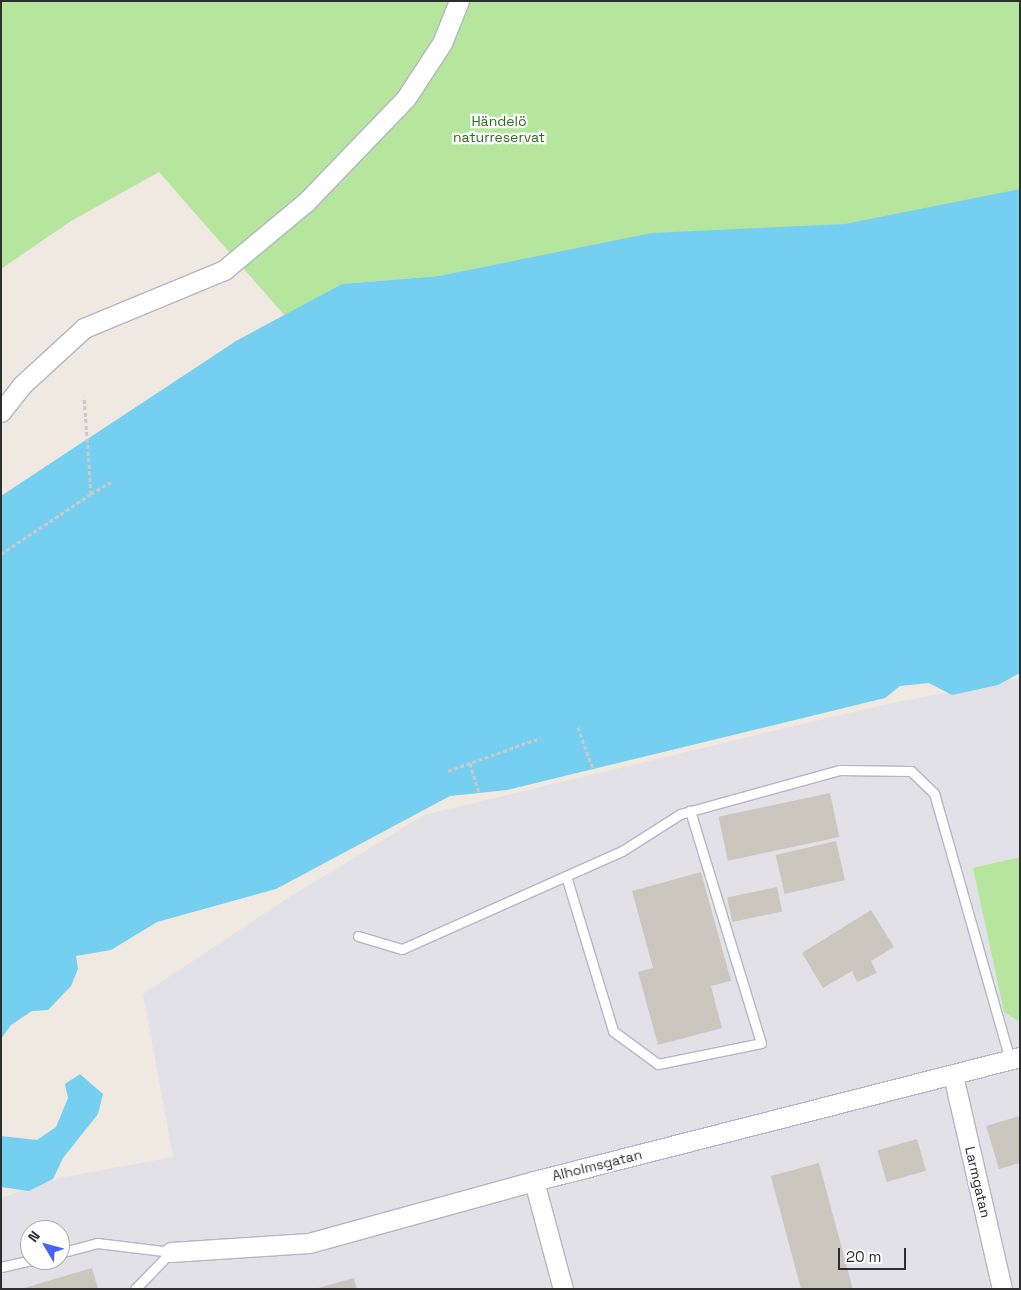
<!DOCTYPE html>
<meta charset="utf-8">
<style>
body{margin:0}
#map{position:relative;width:1021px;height:1290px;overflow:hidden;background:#efe9e1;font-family:"Space Grotesk",sans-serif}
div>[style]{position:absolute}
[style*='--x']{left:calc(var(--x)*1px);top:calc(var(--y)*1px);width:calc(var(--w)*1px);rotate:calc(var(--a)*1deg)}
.industrial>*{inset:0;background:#e3e1e8}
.green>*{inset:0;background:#b6e59e}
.water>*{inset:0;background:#75cff0}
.building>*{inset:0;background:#cbc7bf;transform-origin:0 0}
.path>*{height:3px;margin-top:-1.5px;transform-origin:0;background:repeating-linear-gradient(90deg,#c9c9c9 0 4px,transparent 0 6.5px)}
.roads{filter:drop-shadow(1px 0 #b4b7c1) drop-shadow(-1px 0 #b4b7c1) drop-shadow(0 1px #b4b7c1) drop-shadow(0 -1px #b4b7c1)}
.lane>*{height:9px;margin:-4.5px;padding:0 4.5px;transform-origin:4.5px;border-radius:4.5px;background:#fff}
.street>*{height:19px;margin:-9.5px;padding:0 9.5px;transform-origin:9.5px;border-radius:9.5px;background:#fff}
span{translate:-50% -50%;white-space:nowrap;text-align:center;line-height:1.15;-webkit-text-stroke:4.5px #fff;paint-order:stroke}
.park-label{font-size:14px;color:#2c6e1b}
.street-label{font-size:14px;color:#2e2e2e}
.frame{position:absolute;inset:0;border:2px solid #2e2e2e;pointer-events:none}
.north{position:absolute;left:20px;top:1220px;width:50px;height:50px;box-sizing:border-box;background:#fff;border:1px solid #ababab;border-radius:50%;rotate:307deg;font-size:14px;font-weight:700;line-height:20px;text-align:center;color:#2e2e2e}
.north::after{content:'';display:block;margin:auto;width:18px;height:22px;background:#4264fb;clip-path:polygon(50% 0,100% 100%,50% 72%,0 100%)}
.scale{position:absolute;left:838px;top:1248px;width:68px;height:22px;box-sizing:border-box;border:2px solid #2e2e2e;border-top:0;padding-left:6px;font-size:15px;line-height:18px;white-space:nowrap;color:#2e2e2e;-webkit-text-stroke:4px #fff;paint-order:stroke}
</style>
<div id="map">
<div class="industrial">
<i style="clip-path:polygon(evenodd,1020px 678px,1020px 857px,973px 868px,1004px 1012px,1020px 1022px,1020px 1289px,1px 1289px,1px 1198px,59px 1178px,173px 1157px,143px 994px,280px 903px,424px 815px,882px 705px,1020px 678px,30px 1230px,60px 1230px,60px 1260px,30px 1260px,30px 1230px)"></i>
</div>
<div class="green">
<i style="clip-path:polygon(1px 1px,1020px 1px,1020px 189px,908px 216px,439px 276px,342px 284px,285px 316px,159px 172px,71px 221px,1px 269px)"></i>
<i style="clip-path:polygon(1020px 857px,1020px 1022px,1004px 1012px,973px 868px)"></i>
</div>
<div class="water">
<i style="clip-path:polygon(1020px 189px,1020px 673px,998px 685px,952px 695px,929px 683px,900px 686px,885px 698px,507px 790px,450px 796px,276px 889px,157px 922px,111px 950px,76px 956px,78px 969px,71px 986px,48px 1010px,32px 1011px,11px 1025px,1px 1039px,1px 496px,236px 341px,342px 284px,439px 276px,652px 233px,845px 224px)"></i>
<i style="clip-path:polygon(80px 1074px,103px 1094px,98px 1114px,63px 1158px,53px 1179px,29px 1191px,1px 1187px,1px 1136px,37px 1140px,56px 1127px,68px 1098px,65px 1084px)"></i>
</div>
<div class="building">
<i style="left:830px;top:793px;width:45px;height:114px;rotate:78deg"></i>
<i style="left:836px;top:841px;width:40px;height:62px;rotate:77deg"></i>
<i style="clip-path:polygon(701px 872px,731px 981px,711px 986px,722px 1028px,658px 1045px,638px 972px,653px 968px,632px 891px)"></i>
<i style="left:777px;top:887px;width:25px;height:51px;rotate:78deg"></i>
<i style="clip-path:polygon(871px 910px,894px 947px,871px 961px,877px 973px,857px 982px,852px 971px,823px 988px,802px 953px)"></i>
<i style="clip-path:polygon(1020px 1116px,1020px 1163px,999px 1169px,986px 1126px)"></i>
<i style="left:917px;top:1139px;width:33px;height:41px;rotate:74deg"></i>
<i style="left:819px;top:1163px;width:131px;height:50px;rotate:75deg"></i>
<i style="clip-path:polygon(92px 1268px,98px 1289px,24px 1289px,24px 1288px)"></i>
<i style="clip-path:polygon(354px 1278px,357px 1289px,318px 1289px,318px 1288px)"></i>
</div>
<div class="path">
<i style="--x:91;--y:494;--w:23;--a:-31"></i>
<i style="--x:1;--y:554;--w:108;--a:-33.7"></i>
<i style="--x:91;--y:494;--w:98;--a:-94.1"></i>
<i style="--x:578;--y:727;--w:45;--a:70.3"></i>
<i style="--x:470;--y:763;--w:31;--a:73"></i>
<i style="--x:448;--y:771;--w:98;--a:-19.7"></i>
</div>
<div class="roads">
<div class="lane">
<i style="--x:566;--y:876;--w:162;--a:73.1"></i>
<i style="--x:613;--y:1031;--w:56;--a:36.3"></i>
<i style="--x:658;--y:1064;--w:105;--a:-11.5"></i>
<i style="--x:761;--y:1043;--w:243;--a:-107"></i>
<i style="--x:358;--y:936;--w:46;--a:16.5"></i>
<i style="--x:402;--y:949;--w:241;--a:-24"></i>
<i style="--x:622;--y:851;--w:69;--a:-32.5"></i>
<i style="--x:680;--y:814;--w:166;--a:-15.4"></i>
<i style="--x:840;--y:770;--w:71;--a:0.8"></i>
<i style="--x:911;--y:771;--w:32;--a:44"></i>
<i style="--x:934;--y:793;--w:277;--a:74.1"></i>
<i style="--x:60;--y:1253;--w:38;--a:-15"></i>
<i style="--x:97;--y:1243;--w:75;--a:6.9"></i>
<i style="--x:1;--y:1267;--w:31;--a:-13"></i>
<i style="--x:135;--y:1289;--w:52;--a:-45.8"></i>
</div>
<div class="street">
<i style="--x:1;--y:412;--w:34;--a:-52"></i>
<i style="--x:22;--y:385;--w:84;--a:-42.6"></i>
<i style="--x:84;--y:328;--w:152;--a:-22.5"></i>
<i style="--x:224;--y:270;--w:107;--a:-39.7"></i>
<i style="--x:306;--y:202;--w:144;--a:-46.1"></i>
<i style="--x:406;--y:98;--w:66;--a:-56.8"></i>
<i style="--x:442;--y:43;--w:45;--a:-68"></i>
<i style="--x:953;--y:1075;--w:220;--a:77.1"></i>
<i style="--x:534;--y:1181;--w:112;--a:75"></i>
<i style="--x:171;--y:1252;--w:138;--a:-3.7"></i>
<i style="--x:309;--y:1243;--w:233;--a:-15.4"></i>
<i style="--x:534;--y:1181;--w:502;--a:-14.31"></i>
</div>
</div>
<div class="park-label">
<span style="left:499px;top:129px">Händelö<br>naturreservat</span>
</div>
<div class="street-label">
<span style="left:597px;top:1165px;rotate:-14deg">Alholmsgatan</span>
<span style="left:978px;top:1182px;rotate:77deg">Larmgatan</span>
</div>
<div class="frame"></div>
<div class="north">N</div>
<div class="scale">20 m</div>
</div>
